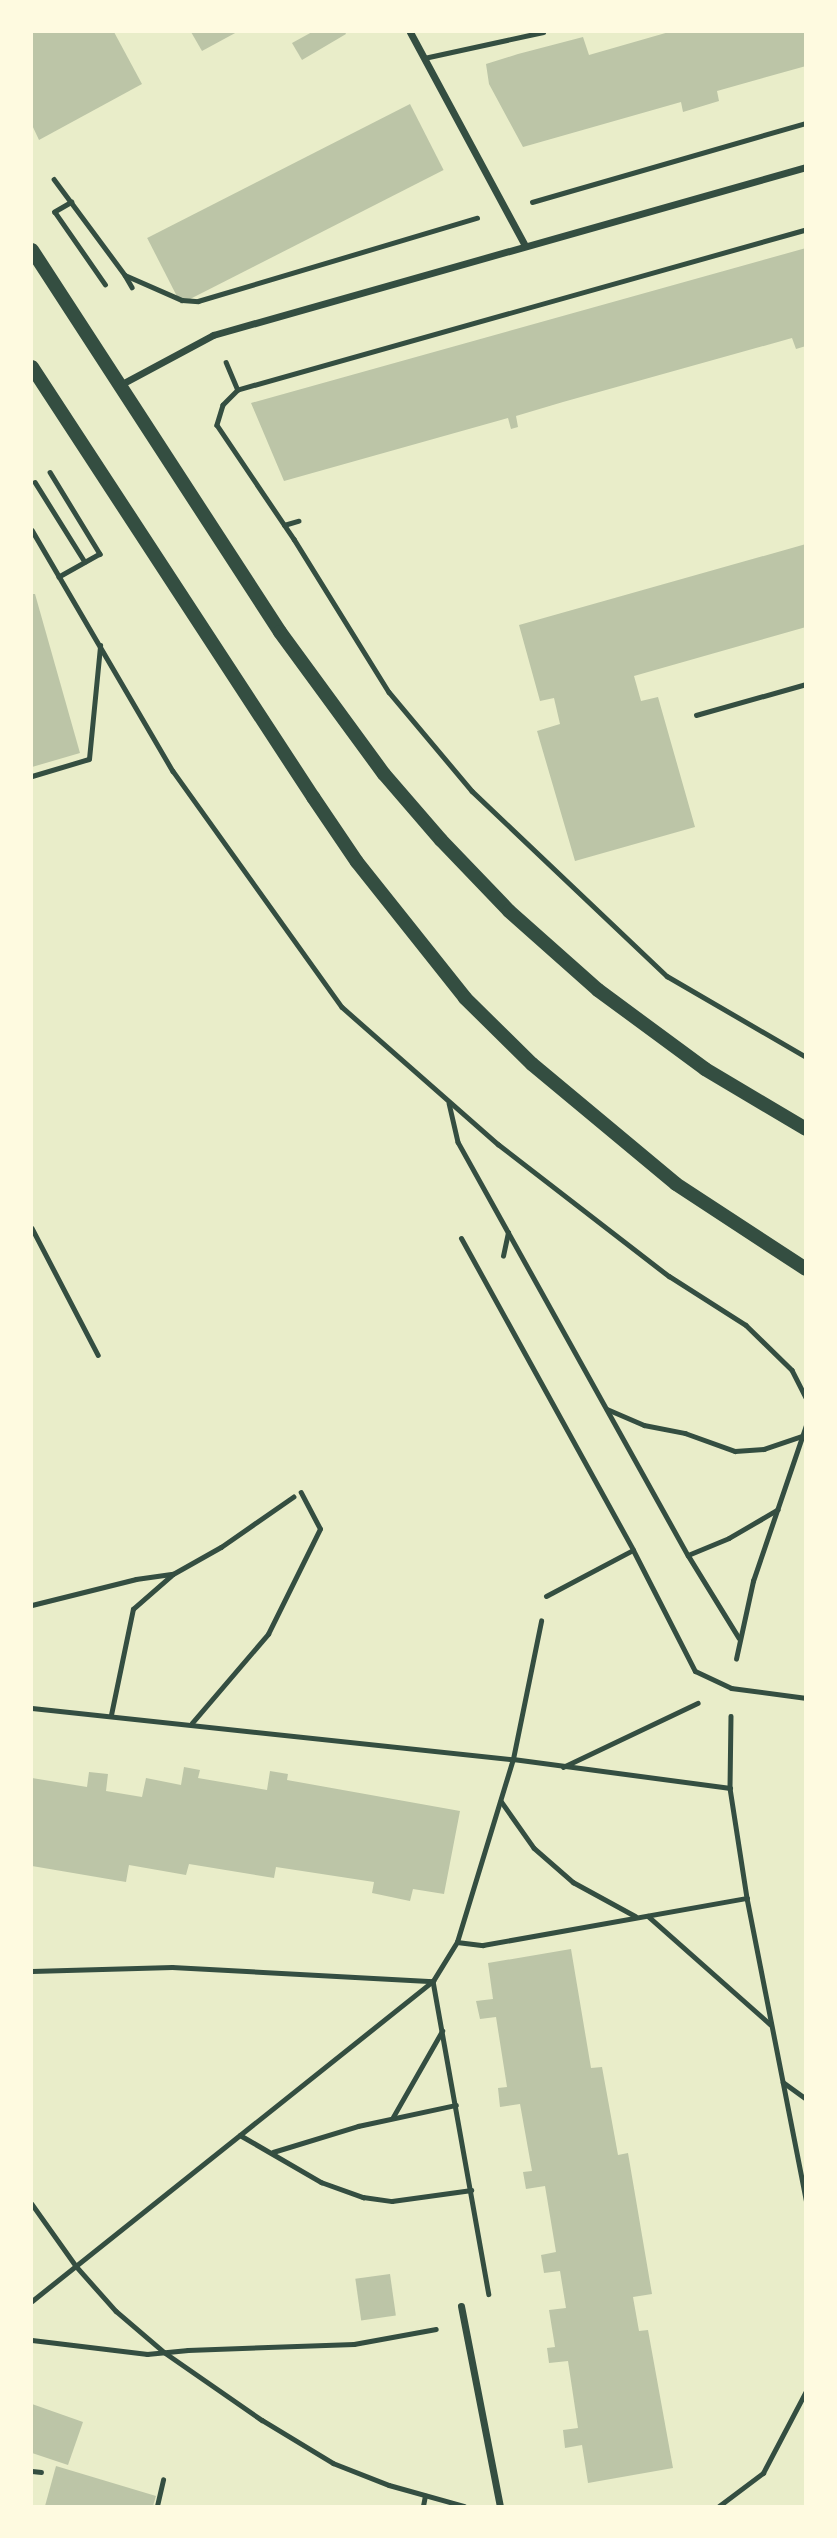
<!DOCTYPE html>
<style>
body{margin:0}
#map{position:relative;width:837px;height:2538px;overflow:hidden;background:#e9edc9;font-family:"Asap Condensed",sans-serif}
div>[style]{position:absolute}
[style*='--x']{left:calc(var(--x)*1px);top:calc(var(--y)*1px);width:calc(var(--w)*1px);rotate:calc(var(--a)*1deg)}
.building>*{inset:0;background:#bcc5a7;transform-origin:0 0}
.path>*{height:4.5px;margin:-2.25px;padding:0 2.25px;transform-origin:2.25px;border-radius:2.25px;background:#344e41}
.service>*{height:5px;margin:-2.5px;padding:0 2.5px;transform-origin:2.5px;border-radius:2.5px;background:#344e41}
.minor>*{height:7px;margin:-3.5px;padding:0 3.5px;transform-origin:3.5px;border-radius:3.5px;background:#344e41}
.secondary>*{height:14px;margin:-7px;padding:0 7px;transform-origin:7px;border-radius:7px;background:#344e41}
span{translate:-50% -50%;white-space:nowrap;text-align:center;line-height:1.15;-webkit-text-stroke:5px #fefae0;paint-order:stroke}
.frame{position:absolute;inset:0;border:33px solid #fefae0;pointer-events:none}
</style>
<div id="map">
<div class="building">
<i style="clip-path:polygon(32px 32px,114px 32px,142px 84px,39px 140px,32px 125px)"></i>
<i style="clip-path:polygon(191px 32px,237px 32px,202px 51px)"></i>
<i style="clip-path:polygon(312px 32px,345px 32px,346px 34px,302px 60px,292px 43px)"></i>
<i style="clip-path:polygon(669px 32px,806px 32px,806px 66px,717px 91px,719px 101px,683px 112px,681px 102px,523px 147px,489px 84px,486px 64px,518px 54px,583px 37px,589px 55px)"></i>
<i style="left:410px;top:104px;width:74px;height:295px;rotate:63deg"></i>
<i style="clip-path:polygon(806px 248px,806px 346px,796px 349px,792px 338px,563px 402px,516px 416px,518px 427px,511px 429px,508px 418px,284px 481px,251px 403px)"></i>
<i style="clip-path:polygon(806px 544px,806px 627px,634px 676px,641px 701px,658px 697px,695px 827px,575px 861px,537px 731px,560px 724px,554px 698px,540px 701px,519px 625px)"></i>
<i style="clip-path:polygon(32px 594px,35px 594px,80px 753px,32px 767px)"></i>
<i style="clip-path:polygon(184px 1767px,200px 1770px,198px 1778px,267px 1790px,270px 1771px,288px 1774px,287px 1780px,460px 1811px,444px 1894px,413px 1889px,410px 1901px,372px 1893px,374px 1882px,276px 1867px,274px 1878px,189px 1864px,186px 1875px,129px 1865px,126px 1882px,32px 1866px,32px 1778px,87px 1787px,89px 1772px,108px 1774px,106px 1791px,142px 1797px,146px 1778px,181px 1785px)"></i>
<i style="clip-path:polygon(571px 1949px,591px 2068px,602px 2067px,618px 2155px,628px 2153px,652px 2294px,633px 2297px,639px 2331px,648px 2330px,673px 2468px,588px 2483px,582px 2445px,565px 2448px,563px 2430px,578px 2428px,568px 2361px,549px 2363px,547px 2348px,555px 2347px,549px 2310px,566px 2308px,560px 2271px,544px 2273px,541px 2255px,556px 2252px,545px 2186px,526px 2189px,523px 2172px,532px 2171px,520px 2104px,500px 2107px,498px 2088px,507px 2087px,496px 2017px,480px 2019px,476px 2001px,493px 1999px,488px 1963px)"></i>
<i style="left:390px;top:2274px;width:42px;height:35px;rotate:82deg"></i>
<i style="clip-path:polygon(32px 2404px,83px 2422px,68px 2465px,32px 2453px)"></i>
<i style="clip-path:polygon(56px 2466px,156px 2496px,153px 2506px,45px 2506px)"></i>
</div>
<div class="path">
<i style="--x:54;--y:179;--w:119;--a:53.5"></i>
<i style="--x:125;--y:275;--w:62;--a:23.7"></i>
<i style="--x:182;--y:300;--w:16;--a:4"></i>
<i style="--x:198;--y:301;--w:291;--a:-16.6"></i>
<i style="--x:72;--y:202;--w:20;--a:150"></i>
<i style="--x:55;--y:212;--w:88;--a:55.2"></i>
<i style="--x:532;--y:202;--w:285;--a:-16.1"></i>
<i style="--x:806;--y:230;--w:590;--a:164.27"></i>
<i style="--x:238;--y:390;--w:21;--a:135"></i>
<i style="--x:223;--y:405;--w:21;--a:107"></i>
<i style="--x:217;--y:425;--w:138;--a:56"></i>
<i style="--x:294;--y:539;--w:180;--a:58.2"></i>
<i style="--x:389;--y:692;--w:129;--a:50"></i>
<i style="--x:472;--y:791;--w:269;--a:43.5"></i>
<i style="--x:667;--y:976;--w:161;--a:30.2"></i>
<i style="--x:125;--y:275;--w:14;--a:60"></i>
<i style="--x:226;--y:362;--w:30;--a:67"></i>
<i style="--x:50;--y:472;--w:96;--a:58.6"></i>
<i style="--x:100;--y:554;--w:47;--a:150.7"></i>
<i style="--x:35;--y:482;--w:94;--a:58"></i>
<i style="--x:284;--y:525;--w:15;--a:-16"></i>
<i style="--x:32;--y:530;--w:279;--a:59.7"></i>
<i style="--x:173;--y:771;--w:290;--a:54.4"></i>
<i style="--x:342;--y:1007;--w:208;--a:41.3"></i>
<i style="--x:498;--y:1144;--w:216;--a:37.7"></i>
<i style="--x:669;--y:1276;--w:91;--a:32.5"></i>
<i style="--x:746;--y:1325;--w:64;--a:44.4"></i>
<i style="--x:792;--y:1370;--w:30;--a:63"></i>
<i style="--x:696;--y:715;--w:114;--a:-15.7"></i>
<i style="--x:32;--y:776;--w:59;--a:-16.6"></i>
<i style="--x:89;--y:759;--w:114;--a:-84.4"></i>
<i style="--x:449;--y:1103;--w:40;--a:77"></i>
<i style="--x:458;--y:1142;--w:473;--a:60.9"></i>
<i style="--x:688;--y:1555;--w:97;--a:58.4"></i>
<i style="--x:32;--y:1228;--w:143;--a:62.5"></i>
<i style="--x:503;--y:1256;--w:24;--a:-78"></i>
<i style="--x:607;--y:1409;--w:40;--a:23.4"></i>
<i style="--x:644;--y:1425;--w:42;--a:11"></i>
<i style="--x:685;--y:1433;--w:53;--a:19.8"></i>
<i style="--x:735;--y:1451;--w:29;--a:-4"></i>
<i style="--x:764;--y:1449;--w:40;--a:-18.9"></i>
<i style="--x:688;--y:1555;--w:44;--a:-22.5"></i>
<i style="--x:729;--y:1538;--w:56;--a:-30.3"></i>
<i style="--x:32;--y:1605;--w:107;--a:-14"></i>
<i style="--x:136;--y:1579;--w:37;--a:-8"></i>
<i style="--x:173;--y:1574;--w:55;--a:-29.4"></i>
<i style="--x:221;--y:1547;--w:88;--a:-34.8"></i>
<i style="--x:736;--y:1659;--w:80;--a:-77.7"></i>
<i style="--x:753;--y:1581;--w:165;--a:-71.2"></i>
<i style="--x:32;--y:1708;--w:484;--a:6.1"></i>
<i style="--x:513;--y:1759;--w:219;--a:7.6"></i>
<i style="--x:111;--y:1715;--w:108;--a:-78.3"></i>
<i style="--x:133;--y:1609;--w:52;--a:-41.1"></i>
<i style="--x:731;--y:1716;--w:72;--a:90.8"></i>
<i style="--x:730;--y:1788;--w:111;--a:81.2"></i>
<i style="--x:747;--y:1898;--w:308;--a:78.9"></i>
<i style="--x:192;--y:1723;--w:117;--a:-49.5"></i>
<i style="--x:268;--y:1634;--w:117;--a:-63.7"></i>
<i style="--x:320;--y:1529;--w:41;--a:-117.8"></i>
<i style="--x:563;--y:1767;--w:149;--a:-25.4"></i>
<i style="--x:501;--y:1801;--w:57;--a:54.9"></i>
<i style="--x:534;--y:1848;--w:52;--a:41.1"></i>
<i style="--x:573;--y:1882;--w:71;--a:28.7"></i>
<i style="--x:648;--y:1916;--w:163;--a:41.5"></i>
<i style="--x:457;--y:1942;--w:26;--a:7"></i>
<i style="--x:483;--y:1945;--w:268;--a:-10.1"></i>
<i style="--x:32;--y:1971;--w:140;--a:-1.6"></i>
<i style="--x:172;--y:1967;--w:261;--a:3.1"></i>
<i style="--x:433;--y:1981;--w:46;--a:-58.4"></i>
<i style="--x:457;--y:1942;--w:191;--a:-73"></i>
<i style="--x:513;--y:1759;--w:141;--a:-78.5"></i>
<i style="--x:783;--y:2082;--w:29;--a:36"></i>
<i style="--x:393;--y:2117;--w:99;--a:-60.3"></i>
<i style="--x:240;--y:2135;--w:94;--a:30.1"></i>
<i style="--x:321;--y:2182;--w:45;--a:19.7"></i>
<i style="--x:363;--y:2197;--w:29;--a:8"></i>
<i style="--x:392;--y:2201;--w:80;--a:-7.9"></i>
<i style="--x:273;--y:2152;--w:89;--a:-17"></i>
<i style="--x:358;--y:2126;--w:100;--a:-12.1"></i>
<i style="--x:32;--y:2204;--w:76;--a:54.6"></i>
<i style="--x:76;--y:2266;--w:60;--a:48.4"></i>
<i style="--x:116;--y:2311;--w:63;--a:40.5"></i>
<i style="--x:164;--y:2352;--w:119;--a:34.8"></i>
<i style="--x:262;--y:2420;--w:83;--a:31.2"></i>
<i style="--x:333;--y:2463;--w:60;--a:21.4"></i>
<i style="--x:389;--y:2485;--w:78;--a:15.6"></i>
<i style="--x:32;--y:2301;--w:513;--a:-38.59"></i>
<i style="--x:433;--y:1981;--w:318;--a:79.9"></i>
<i style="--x:32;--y:2340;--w:116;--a:6.9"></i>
<i style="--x:147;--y:2354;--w:41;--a:-5.6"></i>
<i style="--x:188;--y:2350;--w:166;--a:-2.1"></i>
<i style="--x:354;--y:2344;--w:83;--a:-10.4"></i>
<i style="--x:32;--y:2471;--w:9;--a:6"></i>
<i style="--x:157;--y:2506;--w:27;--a:-77"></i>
<i style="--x:423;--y:2506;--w:10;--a:-79"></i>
<i style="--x:719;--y:2506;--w:55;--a:-36.9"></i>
<i style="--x:763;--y:2473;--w:93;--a:-62.3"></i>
</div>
<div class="service">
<i style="--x:424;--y:58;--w:122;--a:-12.3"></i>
<i style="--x:461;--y:1238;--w:356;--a:61.1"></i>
<i style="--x:633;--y:1550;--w:136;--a:62.9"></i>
<i style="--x:695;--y:1671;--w:40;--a:25"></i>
<i style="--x:731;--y:1688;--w:76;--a:7.6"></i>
<i style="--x:546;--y:1596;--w:98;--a:-27.9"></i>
</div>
<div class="minor">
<i style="--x:410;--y:32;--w:243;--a:61.7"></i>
<i style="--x:118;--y:386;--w:108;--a:-28.2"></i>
<i style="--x:213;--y:335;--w:616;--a:-15.82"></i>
<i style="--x:461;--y:2306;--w:204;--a:79"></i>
</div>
<div class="secondary">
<i style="--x:32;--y:250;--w:455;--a:57"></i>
<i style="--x:280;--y:632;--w:176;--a:53.8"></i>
<i style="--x:384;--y:774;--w:87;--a:49.2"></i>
<i style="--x:441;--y:840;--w:98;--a:46.2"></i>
<i style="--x:509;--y:911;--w:119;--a:41.6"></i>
<i style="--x:598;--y:990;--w:133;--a:36.4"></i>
<i style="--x:705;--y:1069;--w:117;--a:30.7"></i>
<i style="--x:32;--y:367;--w:514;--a:56.84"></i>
<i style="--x:313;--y:797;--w:78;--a:55.9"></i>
<i style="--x:357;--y:862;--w:174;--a:51.5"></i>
<i style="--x:465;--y:998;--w:94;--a:44.6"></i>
<i style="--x:532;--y:1064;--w:187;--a:39.8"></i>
<i style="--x:676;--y:1184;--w:155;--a:33.2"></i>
</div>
<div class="frame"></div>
</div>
